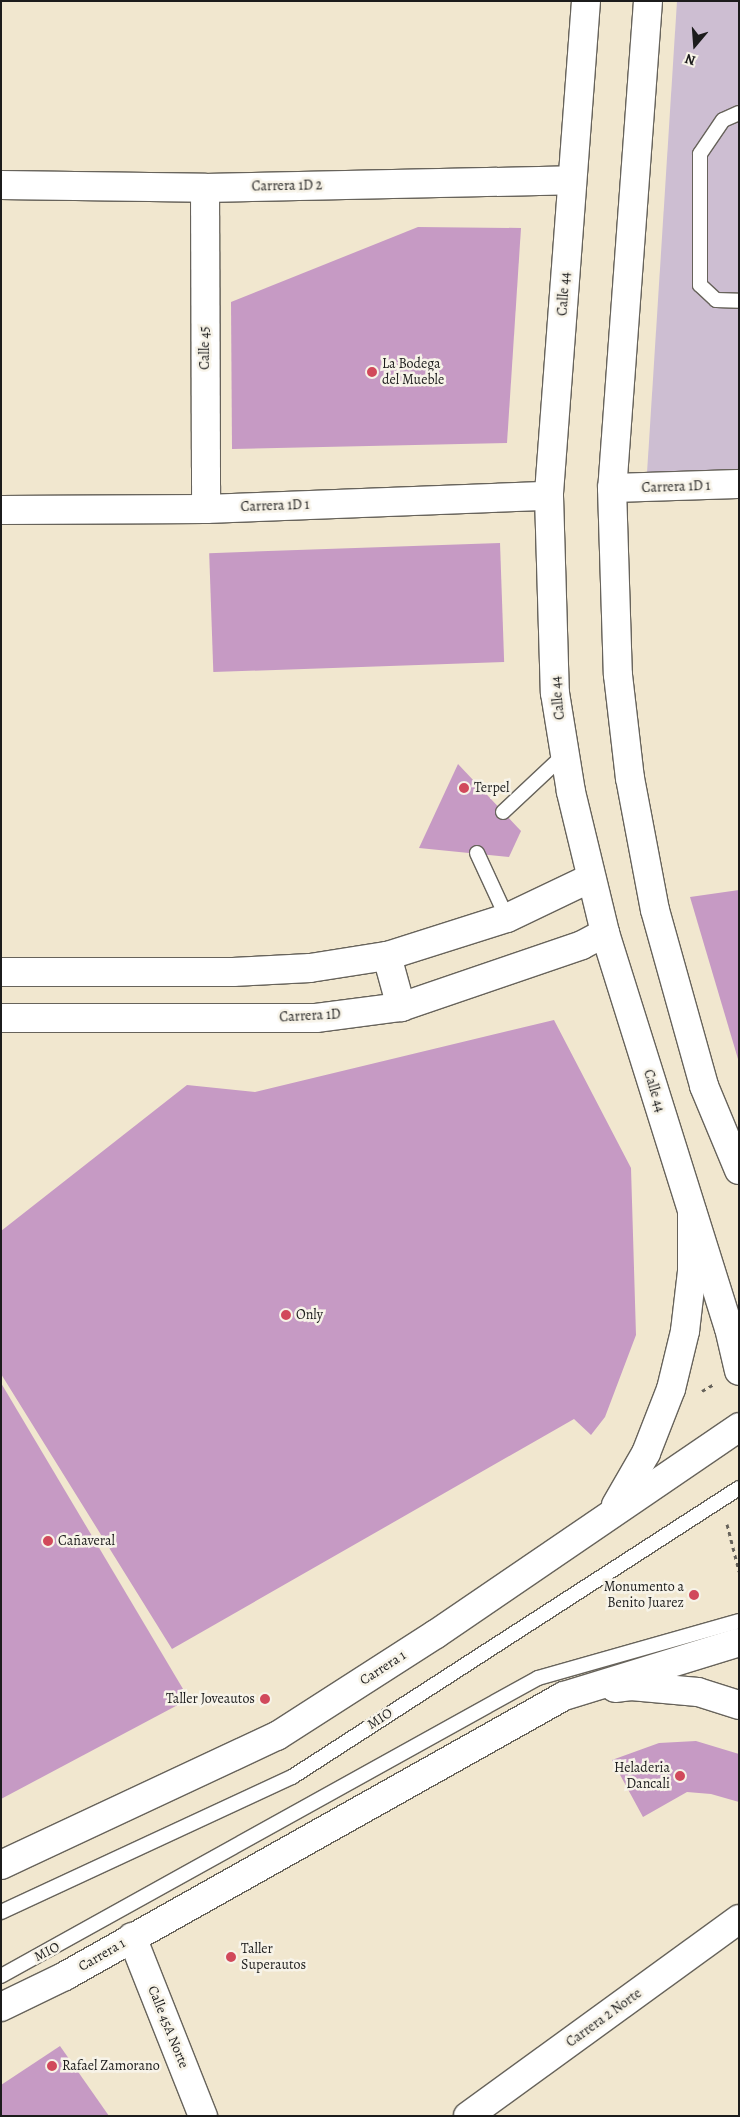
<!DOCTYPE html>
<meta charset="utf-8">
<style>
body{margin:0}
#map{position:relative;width:740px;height:2117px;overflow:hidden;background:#f1e7cf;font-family:Alegreya,serif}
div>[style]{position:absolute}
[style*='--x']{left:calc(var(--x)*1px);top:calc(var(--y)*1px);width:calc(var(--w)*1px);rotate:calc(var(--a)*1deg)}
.industrial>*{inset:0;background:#cdbed2}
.building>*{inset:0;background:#c69ac4;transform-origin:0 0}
.path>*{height:3px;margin-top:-1.5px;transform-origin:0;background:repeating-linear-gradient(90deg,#67635b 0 4px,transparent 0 8px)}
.roads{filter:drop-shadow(1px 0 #67635b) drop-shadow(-1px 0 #67635b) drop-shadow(0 1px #67635b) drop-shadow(0 -1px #67635b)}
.lane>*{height:14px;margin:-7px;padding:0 7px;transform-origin:7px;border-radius:7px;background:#fff}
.street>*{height:28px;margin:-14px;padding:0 14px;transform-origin:14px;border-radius:14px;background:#fff}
.secondary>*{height:28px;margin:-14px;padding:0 14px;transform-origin:14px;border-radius:14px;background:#fff}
.primary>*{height:28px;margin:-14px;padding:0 14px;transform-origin:14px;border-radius:14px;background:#fff}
.dots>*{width:14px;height:14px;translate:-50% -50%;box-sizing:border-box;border:2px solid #f7f3e8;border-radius:50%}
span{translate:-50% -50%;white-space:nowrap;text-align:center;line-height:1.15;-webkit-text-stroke:5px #f7f3e8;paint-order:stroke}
.street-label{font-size:14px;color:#1c1c1c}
.poi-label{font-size:14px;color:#1c1c1c}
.left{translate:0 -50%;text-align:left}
.right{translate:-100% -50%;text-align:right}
.frame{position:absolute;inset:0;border:2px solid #1c1c1c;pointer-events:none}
.north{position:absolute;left:670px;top:20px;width:50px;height:50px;-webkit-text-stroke:4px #f7f3e8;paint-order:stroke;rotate:198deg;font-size:14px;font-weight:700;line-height:20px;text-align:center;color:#1c1c1c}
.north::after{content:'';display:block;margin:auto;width:18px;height:22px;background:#1c1c1c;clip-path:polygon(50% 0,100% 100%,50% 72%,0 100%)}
</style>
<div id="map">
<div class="industrial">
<i style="clip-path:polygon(677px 1px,739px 1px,739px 484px,646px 489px)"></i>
</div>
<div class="building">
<i style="clip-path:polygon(418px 227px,521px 228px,507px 443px,232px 449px,231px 302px)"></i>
<i style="left:500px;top:543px;width:119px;height:291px;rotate:88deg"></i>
<i style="clip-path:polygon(458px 764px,521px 831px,509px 857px,419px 848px)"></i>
<i style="clip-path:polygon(739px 890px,739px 1059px,738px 1059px,690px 897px)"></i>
<i style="clip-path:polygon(554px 1020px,631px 1168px,636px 1335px,605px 1417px,591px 1435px,574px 1419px,172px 1649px,1px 1374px,1px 1231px,187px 1085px,255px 1092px)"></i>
<i style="clip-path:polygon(1px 1383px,189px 1699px,1px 1799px)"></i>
<i style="clip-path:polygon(696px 1741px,739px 1754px,739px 1802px,711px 1794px,687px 1792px,643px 1817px,612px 1760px,659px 1743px)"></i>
<i style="clip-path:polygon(60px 2046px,109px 2116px,1px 2116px,1px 2085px)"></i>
</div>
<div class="path">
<i style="--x:702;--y:1391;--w:14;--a:-30"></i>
<i style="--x:727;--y:1524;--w:49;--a:75.7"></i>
</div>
<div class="roads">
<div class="lane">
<i style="--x:739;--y:113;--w:17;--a:156"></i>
<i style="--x:723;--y:120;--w:41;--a:124.1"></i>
<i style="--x:700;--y:154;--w:131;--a:90"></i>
<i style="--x:700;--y:285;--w:22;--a:43"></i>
<i style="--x:716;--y:300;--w:23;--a:2"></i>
<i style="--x:503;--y:812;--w:85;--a:-43.1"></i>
<i style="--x:477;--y:853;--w:72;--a:65.2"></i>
<i style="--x:1;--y:1912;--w:321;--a:-24.9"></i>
<i style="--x:292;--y:1777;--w:532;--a:-32.88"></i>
<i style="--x:1;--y:1976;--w:614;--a:-29.03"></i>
<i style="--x:538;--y:1678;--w:209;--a:-15.8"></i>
</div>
<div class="street">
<i style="--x:1;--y:185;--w:204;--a:0.8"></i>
<i style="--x:205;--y:188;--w:367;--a:-1.2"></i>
<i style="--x:205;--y:188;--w:321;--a:89.8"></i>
<i style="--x:612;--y:488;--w:127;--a:-1.8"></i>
<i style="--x:1;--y:510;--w:205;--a:-0.3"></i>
<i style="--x:206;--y:509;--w:343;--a:-2.2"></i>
<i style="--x:132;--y:1937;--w:193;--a:68.4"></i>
<i style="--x:468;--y:2116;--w:335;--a:-36"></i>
</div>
<div class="secondary">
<i style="--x:586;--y:1;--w:496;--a:94.3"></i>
<i style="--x:549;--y:496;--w:197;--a:88.3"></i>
<i style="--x:555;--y:693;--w:100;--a:80.8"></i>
<i style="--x:571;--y:792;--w:145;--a:76.4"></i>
<i style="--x:605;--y:933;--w:414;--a:72.6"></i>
<i style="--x:729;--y:1328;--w:44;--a:76.9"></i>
<i style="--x:648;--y:1;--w:488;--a:94.2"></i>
<i style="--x:612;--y:488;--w:187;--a:88.2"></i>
<i style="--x:618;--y:675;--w:104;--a:83.4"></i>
<i style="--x:630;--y:778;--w:134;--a:79.3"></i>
<i style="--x:655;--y:910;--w:183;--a:74.4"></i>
<i style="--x:704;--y:1086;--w:91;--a:67.4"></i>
<i style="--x:387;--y:956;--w:53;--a:74.6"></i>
<i style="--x:1;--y:972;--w:232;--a:0"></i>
<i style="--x:233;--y:972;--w:77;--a:-3"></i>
<i style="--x:310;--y:968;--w:78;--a:-8.9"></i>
<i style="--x:387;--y:956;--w:126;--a:-17.6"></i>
<i style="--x:507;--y:918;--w:93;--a:-25.5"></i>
<i style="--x:1;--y:1018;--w:315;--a:0"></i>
<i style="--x:316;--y:1018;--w:86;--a:-7.4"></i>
<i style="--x:401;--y:1007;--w:191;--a:-18.9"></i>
<i style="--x:582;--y:945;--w:26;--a:-28"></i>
</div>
<div class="primary">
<i style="--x:616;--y:1505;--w:60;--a:-60"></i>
<i style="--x:646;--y:1453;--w:69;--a:-68.7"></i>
<i style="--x:671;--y:1389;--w:60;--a:-76.4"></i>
<i style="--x:685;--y:1331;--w:60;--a:-83.3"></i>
<i style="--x:692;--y:1271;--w:59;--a:-90"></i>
<i style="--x:615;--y:1688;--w:16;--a:-7"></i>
<i style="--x:631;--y:1686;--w:67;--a:5.1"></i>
<i style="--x:698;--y:1692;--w:43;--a:17.6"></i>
<i style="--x:1;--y:1865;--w:305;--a:-25.1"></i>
<i style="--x:277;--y:1736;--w:189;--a:-32.7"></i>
<i style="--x:436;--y:1634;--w:367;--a:-34.3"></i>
<i style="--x:1;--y:2007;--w:71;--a:-25.8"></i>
<i style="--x:65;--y:1976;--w:572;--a:-29.3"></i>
<i style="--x:564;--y:1696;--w:183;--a:-17.1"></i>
</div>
</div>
<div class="dots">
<i style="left:372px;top:372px;background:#d1495b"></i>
<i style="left:464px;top:788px;background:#d1495b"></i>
<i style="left:286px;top:1315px;background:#d1495b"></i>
<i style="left:48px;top:1541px;background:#d1495b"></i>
<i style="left:694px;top:1595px;background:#d1495b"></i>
<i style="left:265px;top:1699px;background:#d1495b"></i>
<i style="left:680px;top:1776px;background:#d1495b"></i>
<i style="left:231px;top:1957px;background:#d1495b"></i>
<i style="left:52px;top:2066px;background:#d1495b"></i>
</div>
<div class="street-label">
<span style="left:287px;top:186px;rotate:-1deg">Carrera 1D 2</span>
<span style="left:564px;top:294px;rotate:-86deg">Calle 44</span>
<span style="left:205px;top:348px;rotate:-90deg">Calle 45</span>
<span style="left:676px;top:487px;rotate:-2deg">Carrera 1D 1</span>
<span style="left:275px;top:506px;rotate:-2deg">Carrera 1D 1</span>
<span style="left:558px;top:698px;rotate:-96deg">Calle 44</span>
<span style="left:310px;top:1016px;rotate:-3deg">Carrera 1D</span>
<span style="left:654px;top:1091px;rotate:73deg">Calle 44</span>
<span style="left:383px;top:1668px;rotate:-33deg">Carrera 1</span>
<span style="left:380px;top:1719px;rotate:-33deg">MIO</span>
<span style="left:47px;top:1952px;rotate:-27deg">MIO</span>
<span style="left:102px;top:1955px;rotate:-30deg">Carrera 1</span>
<span style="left:604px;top:2018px;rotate:-36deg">Carrera 2 Norte</span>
<span style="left:168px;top:2027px;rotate:68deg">Calle 45A Norte</span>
</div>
<div class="poi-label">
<span class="left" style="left:382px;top:372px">La Bodega<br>del Mueble</span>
<span class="left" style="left:474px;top:788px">Terpel</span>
<span class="left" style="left:296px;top:1315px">Only</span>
<span class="left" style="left:58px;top:1541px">Cañaveral</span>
<span class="right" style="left:684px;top:1595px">Monumento a<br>Benito Juarez</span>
<span class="right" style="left:255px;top:1699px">Taller Joveautos</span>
<span class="right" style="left:670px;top:1776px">Heladeria<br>Dancali</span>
<span class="left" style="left:241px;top:1957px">Taller<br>Superautos</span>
<span class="left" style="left:62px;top:2066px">Rafael Zamorano</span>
</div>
<div class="frame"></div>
<div class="north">N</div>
</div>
